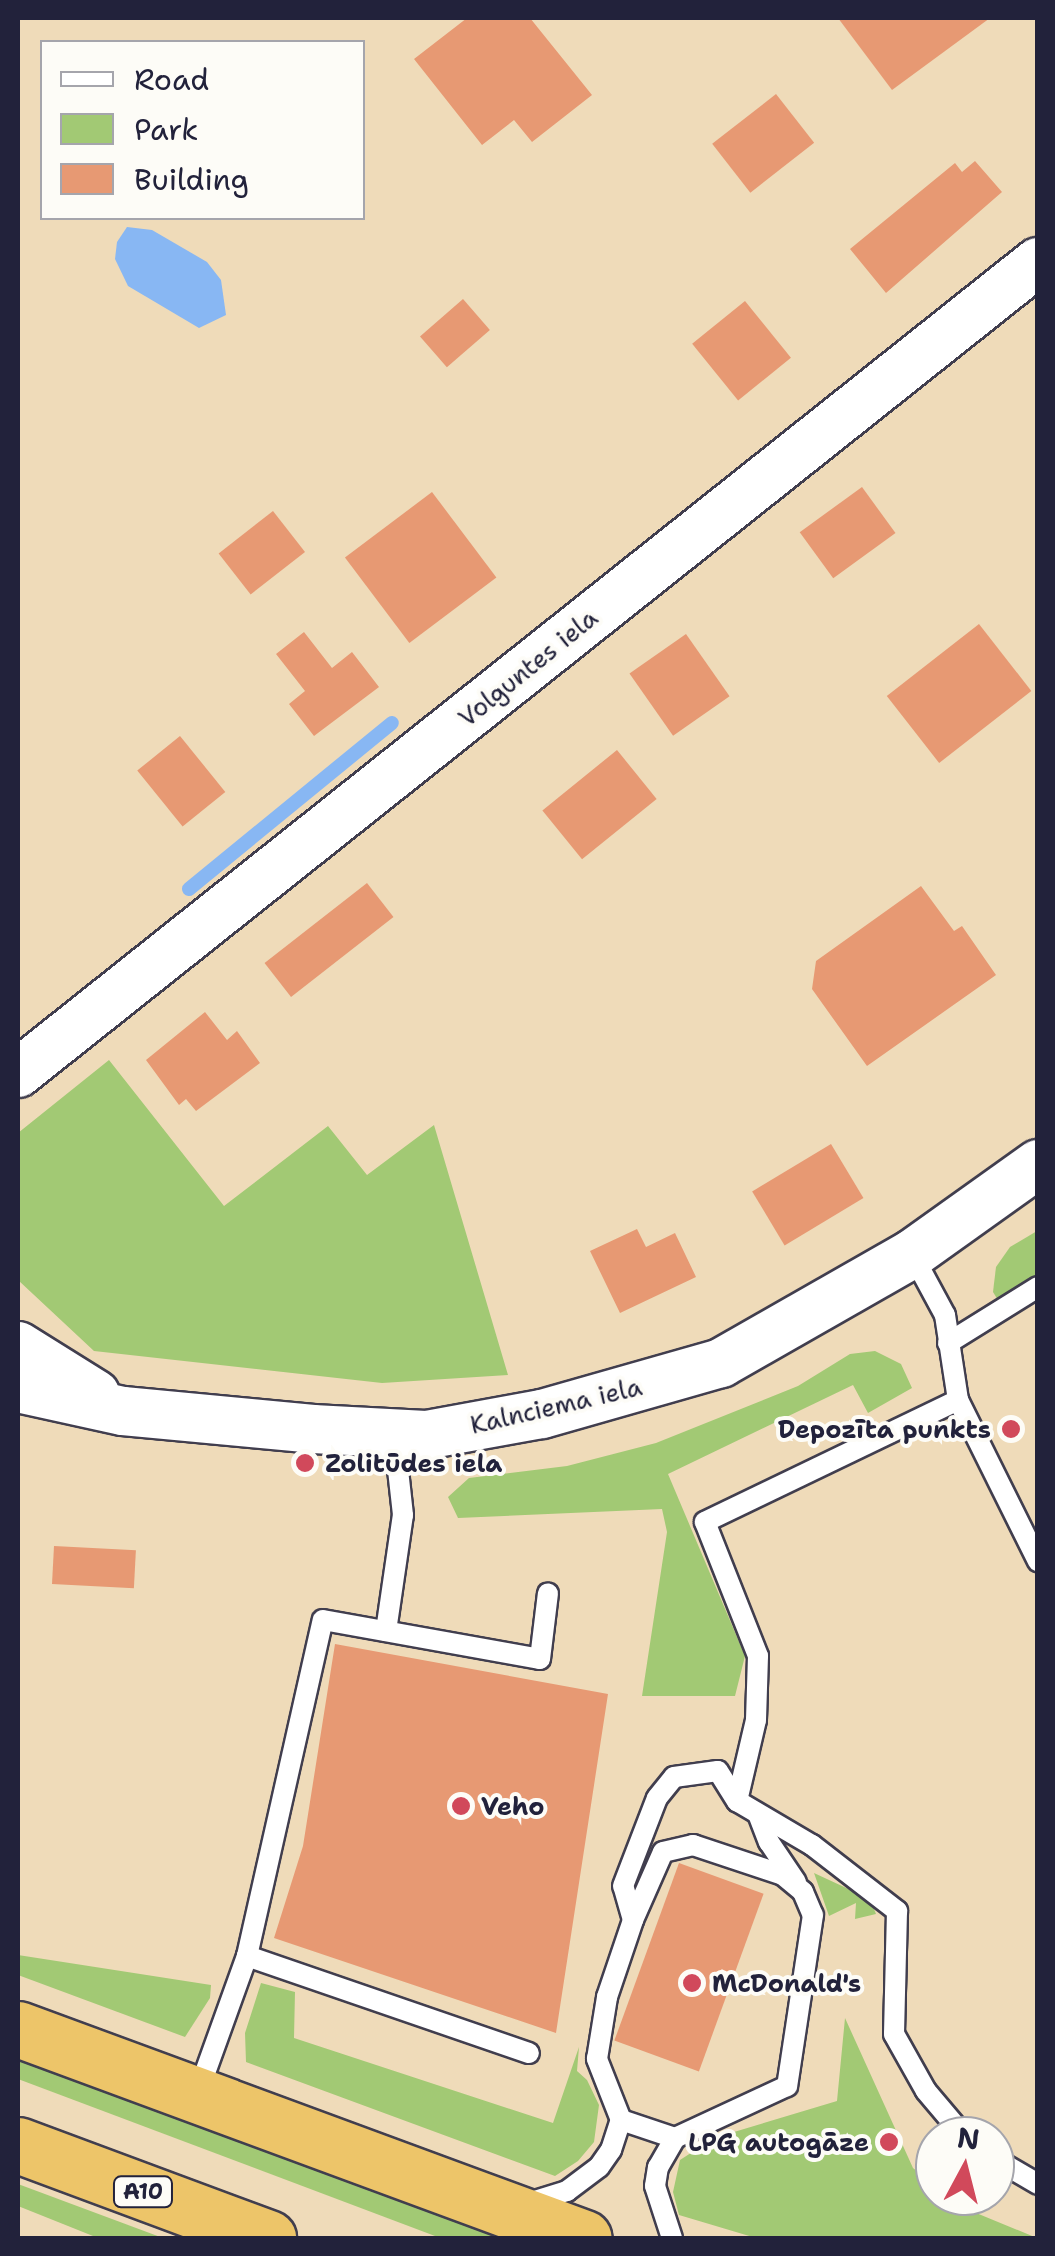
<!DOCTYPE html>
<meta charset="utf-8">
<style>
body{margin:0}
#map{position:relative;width:1055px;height:2256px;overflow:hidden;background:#efdbb9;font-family:"Shantell Sans",sans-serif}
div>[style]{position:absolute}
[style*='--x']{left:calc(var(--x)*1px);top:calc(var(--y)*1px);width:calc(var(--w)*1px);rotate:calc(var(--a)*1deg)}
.green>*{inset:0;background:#a2c974}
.water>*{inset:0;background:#88b7f3}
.stream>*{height:14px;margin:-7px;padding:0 7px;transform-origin:7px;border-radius:7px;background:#88b7f3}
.building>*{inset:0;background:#e79973;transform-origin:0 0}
.roads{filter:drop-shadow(2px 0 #413e4e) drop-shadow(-2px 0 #413e4e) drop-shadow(0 2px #413e4e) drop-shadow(0 -2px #413e4e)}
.service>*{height:20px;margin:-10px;padding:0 10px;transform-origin:10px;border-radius:10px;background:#fff}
.tertiary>*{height:48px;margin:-24px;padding:0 24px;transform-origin:24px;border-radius:24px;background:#fff}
.trunk>*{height:55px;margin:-27.5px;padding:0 27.5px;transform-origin:27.5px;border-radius:27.5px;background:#edc569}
.dots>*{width:28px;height:28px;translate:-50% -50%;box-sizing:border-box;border:5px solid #fdfcf7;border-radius:50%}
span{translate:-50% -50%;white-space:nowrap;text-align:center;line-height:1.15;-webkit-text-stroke:8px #fdfcf7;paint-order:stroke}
.shield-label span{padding:2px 8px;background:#fdfcf7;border:2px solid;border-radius:8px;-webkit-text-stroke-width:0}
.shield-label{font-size:22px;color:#22223b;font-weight:700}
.street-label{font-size:25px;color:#22223b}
.poi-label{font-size:25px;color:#22223b;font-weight:700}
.right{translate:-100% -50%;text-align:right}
.left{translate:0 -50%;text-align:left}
.frame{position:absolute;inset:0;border:20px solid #22223b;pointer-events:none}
.legend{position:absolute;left:40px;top:40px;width:325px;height:180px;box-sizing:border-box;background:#fdfcf7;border:2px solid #a5a5ac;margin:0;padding:12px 18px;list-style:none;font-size:30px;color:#22223b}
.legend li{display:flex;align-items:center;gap:20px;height:50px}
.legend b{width:50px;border:2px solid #a5a5ac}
.north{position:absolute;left:915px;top:2116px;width:100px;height:100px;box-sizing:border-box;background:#fdfcf7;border:2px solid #a5a5ac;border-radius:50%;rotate:7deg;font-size:28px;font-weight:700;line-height:40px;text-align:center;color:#22223b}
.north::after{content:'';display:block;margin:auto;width:35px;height:45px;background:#d1495b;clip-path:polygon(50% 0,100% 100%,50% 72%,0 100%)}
</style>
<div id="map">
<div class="green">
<i style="clip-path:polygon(109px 1060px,224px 1206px,328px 1126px,367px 1175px,434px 1125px,508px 1375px,382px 1383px,94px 1351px,18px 1280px,18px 1133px)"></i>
<i style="clip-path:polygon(1037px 1231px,1037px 1287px,1004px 1310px,993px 1292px,996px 1267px,1010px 1247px)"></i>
<i style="clip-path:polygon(875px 1351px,901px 1364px,912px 1388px,868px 1413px,853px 1385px,668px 1474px,745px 1656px,735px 1696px,642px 1696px,667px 1532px,662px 1509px,458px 1518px,448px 1497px,469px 1478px,567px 1466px,656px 1443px,798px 1386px,850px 1354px)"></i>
<i style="clip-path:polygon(814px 1873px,870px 1899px,876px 1914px,855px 1919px,856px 1903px,829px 1916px)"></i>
<i style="clip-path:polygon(18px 1955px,211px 1985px,210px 1998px,185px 2037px,18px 1975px)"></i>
<i style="clip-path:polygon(261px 1983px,295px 1992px,294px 2038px,553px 2123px,579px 2047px,577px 2071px,587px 2080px,599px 2105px,594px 2142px,578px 2161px,555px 2176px,246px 2062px,245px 2033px)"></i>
<i style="clip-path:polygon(845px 2018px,913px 2168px,935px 2186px,935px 2196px,1037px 2238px,756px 2238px,679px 2215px,673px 2192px,680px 2160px,714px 2138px,837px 2101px)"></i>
<i style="clip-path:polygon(18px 2052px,512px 2238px,435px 2236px,18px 2079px)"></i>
<i style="clip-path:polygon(18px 2184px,163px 2238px,98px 2238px,18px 2206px)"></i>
</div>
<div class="water">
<i style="clip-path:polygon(127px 227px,152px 230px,207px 262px,221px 280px,226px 315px,199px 328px,128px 286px,115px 259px,117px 242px)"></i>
</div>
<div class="stream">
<i style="--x:189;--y:889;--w:262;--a:-39.3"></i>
</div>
<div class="building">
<i style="clip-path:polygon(467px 18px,530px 18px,592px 95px,532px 142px,514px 120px,482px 145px,414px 59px)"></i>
<i style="clip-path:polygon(838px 18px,990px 18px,892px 90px)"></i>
<i style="left:776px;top:94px;width:62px;height:81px;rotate:52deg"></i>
<i style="clip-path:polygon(975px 161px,1002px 192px,886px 293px,850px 249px,955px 163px,962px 172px)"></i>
<i style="left:463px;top:299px;width:41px;height:57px;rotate:49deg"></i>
<i style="left:745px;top:301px;width:73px;height:68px;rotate:51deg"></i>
<i style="left:862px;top:487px;width:57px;height:77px;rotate:54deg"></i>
<i style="left:432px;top:492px;width:107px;height:109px;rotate:53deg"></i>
<i style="left:273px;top:511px;width:52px;height:69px;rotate:52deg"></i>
<i style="left:979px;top:624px;width:85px;height:117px;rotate:52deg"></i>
<i style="clip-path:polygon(304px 632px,332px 668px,352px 652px,379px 687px,314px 736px,289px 704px,305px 691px,276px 654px)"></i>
<i style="left:686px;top:634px;width:76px;height:69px;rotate:55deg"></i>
<i style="left:180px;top:736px;width:72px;height:55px;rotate:51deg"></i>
<i style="left:617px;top:750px;width:63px;height:96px;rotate:51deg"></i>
<i style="left:367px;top:883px;width:43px;height:130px;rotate:52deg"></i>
<i style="clip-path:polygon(921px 886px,954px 931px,962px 926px,996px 975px,867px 1066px,812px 989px,816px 961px)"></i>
<i style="clip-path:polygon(205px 1012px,227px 1040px,237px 1031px,260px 1063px,196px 1111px,186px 1099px,179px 1105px,146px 1060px)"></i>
<i style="left:831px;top:1144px;width:63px;height:92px;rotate:59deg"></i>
<i style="clip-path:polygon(637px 1229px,646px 1247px,675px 1233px,696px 1277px,620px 1313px,590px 1251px)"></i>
<i style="left:54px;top:1546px;width:82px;height:38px;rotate:3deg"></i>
<i style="clip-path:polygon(335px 1644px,608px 1694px,556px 2033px,274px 1938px,303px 1846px)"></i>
<i style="left:679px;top:1863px;width:90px;height:189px;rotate:20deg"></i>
</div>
<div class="roads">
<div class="service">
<i style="--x:912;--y:1254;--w:69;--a:61.6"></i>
<i style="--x:945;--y:1315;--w:86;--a:81.3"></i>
<i style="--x:958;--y:1400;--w:180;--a:63.6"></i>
<i style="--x:948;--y:1343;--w:106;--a:-31.9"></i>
<i style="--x:958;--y:1400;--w:281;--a:154.3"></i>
<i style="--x:705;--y:1522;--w:144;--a:68.4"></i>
<i style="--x:758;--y:1656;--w:64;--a:91.8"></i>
<i style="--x:756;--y:1720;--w:83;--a:103.2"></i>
<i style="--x:737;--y:1801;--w:87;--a:30.4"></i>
<i style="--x:812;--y:1845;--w:108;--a:37.8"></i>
<i style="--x:897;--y:1911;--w:123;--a:91.4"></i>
<i style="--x:894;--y:2034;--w:65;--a:60.7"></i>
<i style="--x:926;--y:2091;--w:59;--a:49.8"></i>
<i style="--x:386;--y:1631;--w:117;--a:-81.7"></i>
<i style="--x:403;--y:1515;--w:82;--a:-96.3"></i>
<i style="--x:758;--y:1814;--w:30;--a:69"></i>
<i style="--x:769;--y:1842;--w:48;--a:56"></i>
<i style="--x:633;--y:1920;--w:35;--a:-106"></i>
<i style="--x:623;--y:1886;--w:94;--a:-68.9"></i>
<i style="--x:657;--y:1798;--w:27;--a:-51"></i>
<i style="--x:674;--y:1777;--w:44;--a:-7.8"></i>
<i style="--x:718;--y:1771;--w:36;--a:58"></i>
<i style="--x:247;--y:1956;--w:344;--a:-77.3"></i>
<i style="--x:323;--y:1620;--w:220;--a:10.2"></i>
<i style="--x:540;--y:1659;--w:66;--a:-83.1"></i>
<i style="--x:197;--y:2095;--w:148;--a:-70.2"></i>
<i style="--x:247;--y:1956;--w:298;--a:19"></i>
<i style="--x:621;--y:2120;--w:57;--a:18.4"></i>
<i style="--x:995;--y:2159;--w:50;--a:30.2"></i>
<i style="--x:525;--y:2204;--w:44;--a:-17.2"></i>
<i style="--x:567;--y:2191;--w:40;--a:-37"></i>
<i style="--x:599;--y:2167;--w:21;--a:-55"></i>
<i style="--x:611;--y:2150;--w:32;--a:-72"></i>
<i style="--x:621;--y:2120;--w:66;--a:-111.5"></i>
<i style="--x:597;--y:2059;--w:63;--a:-80.8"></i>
<i style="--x:607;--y:1997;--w:81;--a:-71.3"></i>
<i style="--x:633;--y:1920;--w:74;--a:-66.2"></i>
<i style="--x:663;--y:1852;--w:31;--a:-13"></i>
<i style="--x:693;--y:1845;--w:95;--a:18.4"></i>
<i style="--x:783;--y:1875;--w:26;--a:40"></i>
<i style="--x:803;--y:1892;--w:25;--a:67"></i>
<i style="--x:813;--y:1915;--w:173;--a:98.6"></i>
<i style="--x:787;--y:2086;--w:123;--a:155.1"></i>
<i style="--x:675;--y:2138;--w:34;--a:120"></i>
<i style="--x:658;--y:2167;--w:19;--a:99"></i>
<i style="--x:655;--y:2186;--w:55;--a:71.9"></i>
</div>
<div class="tertiary">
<i style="--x:18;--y:1073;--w:1303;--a:-38.49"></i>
<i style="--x:18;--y:1346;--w:91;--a:31.9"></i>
<i style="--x:18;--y:1388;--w:107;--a:12.4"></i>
<i style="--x:123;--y:1411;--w:191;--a:5.4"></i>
<i style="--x:313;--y:1429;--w:113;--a:3"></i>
<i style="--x:426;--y:1435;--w:118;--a:-10.3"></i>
<i style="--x:542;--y:1414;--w:186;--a:-15.9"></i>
<i style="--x:721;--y:1363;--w:220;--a:-29.7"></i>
<i style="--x:912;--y:1254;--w:155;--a:-35.5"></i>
</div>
<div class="trunk">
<i style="--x:18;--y:2029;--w:603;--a:20.27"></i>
<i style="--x:18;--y:2145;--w:267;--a:20.4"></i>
</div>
</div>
<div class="dots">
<i style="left:1011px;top:1429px;background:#d1495b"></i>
<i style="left:305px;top:1463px;background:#d1495b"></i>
<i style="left:461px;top:1806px;background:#d1495b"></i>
<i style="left:692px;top:1983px;background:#d1495b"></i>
<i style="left:889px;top:2142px;background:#d1495b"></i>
</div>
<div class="shield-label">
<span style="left:143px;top:2192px">A10</span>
</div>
<div class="street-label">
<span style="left:528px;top:668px;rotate:-39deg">Volguntes iela</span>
<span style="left:556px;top:1406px;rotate:-13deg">Kalnciema iela</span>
</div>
<div class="poi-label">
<span class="right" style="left:991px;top:1429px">Depozīta punkts</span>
<span class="left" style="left:325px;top:1463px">Zolitūdes iela</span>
<span class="left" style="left:481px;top:1806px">Veho</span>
<span class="left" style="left:712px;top:1983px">McDonald's</span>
<span class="right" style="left:869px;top:2142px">LPG autogāze</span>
</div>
<div class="frame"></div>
<ul class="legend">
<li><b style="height:12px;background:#fff"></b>Road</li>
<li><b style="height:28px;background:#a2c974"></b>Park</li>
<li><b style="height:28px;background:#e79973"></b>Building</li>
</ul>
<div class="north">N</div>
</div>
